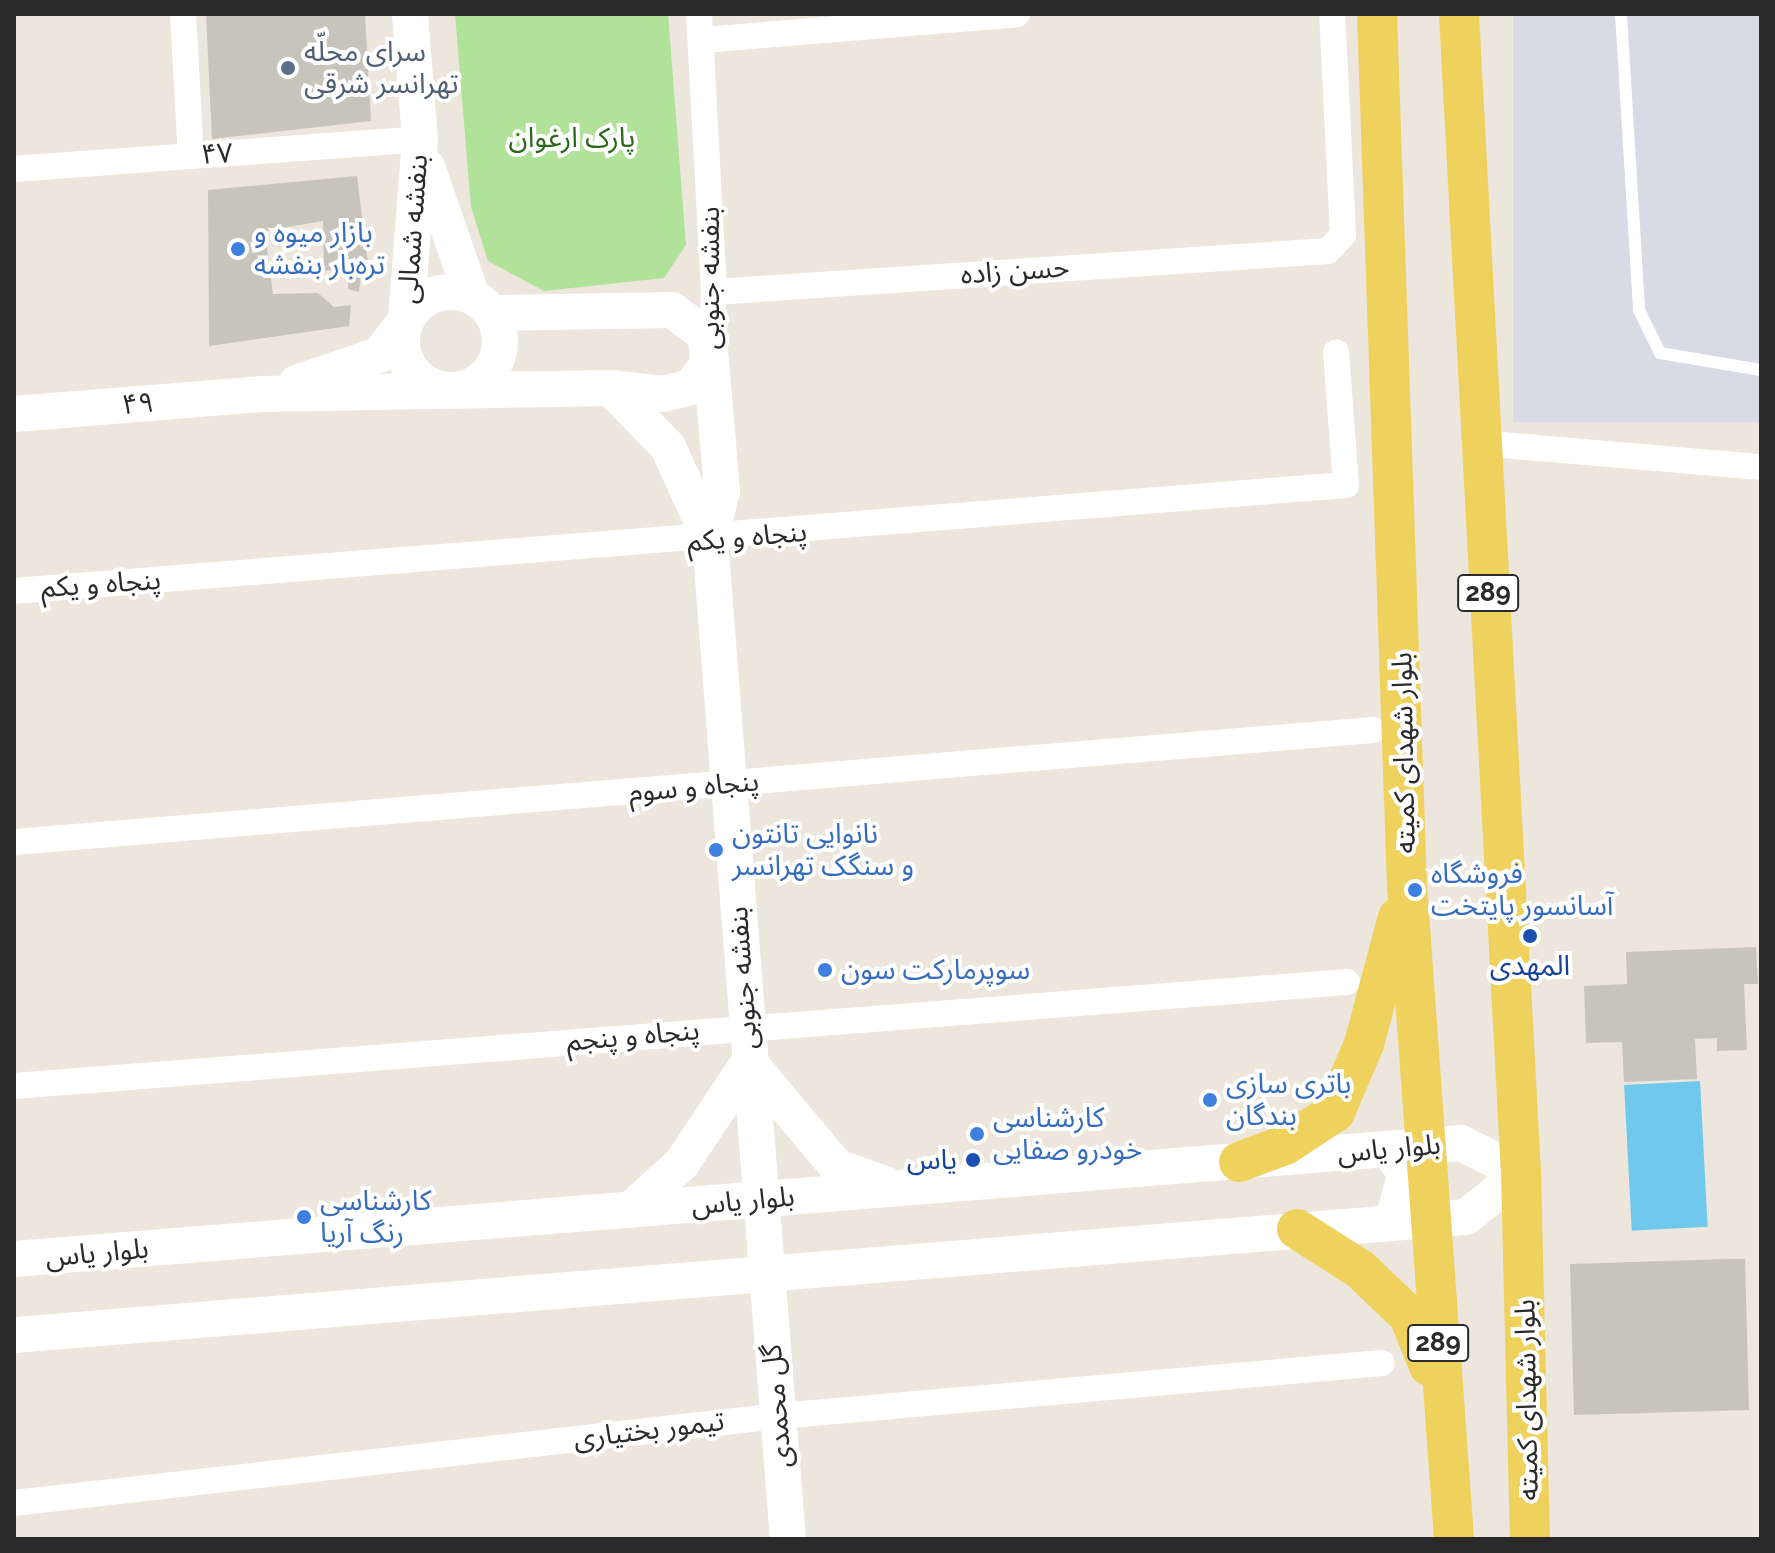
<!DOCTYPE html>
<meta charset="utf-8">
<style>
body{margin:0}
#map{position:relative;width:1775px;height:1553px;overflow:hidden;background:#ece6dc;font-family:Raleway,"Noto Sans Arabic",sans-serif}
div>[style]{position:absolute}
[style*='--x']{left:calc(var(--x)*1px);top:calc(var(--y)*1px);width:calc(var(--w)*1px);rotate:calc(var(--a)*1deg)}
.airport>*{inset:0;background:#d8dae5;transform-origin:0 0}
.green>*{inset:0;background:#b0e299}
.water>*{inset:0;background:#70c9ed;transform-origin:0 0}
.building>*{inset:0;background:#c7c4bb}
.lane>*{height:12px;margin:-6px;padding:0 6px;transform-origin:6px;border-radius:6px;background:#fff}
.street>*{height:26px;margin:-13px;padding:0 13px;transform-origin:13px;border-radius:13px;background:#fff}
.secondary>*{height:36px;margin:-18px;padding:0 18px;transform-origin:18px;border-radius:18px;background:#fff}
.secondary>.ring{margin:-18px;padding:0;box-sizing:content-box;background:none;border:36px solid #fff;border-radius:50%}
.primary>*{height:40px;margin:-20px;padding:0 20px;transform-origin:20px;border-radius:20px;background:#efd15e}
.dots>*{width:22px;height:22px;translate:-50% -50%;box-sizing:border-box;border:4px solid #fff;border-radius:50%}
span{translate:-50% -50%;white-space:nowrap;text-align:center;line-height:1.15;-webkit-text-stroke:8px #fff;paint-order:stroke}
.shield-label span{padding:2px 6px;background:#fff;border:2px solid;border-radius:6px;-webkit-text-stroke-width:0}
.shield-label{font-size:26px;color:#2a2a2a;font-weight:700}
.service-label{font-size:28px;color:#4e5e75}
.left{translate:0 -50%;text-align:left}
.park-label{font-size:28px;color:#29671b}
.street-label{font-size:28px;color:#2a2a2a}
.shop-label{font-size:28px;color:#366cbe}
.transit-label{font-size:28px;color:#164399}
.right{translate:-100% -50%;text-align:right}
.frame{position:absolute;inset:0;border:16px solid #2a2a2a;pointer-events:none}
</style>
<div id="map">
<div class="airport">
<i style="left:1513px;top:14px;width:248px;height:408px"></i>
</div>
<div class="green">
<i style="clip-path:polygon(455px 14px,668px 14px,686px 245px,664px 278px,544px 291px,488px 261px,471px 207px)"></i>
</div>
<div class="water">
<i style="left:1700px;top:1081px;width:146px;height:76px;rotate:87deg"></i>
</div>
<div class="building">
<i style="clip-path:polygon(206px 14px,365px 14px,371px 121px,212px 139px)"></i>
<i style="clip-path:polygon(357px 176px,369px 273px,361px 273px,359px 292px,348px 289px,348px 268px,324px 271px,323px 221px,265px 231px,273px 294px,318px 293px,334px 307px,351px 305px,349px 326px,209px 346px,208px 190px)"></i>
<i style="clip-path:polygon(1756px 947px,1758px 984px,1744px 984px,1747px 1050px,1717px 1051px,1717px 1038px,1695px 1039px,1697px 1079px,1624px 1082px,1622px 1042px,1586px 1043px,1584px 986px,1627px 984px,1626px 952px)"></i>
<i style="clip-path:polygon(1728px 1259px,1745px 1259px,1749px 1410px,1574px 1415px,1570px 1264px)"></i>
</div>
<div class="lane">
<i style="--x:1621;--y:14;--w:297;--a:86.5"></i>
<i style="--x:1639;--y:310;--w:48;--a:64"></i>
<i style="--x:1660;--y:353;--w:102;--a:9.6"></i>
</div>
<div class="street">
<i style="--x:183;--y:14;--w:141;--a:86.8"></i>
<i style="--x:699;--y:14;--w:278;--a:86.9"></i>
<i style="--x:714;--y:292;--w:58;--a:93.9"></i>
<i style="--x:703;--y:40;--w:315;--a:-4.7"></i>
<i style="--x:14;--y:169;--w:407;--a:-4.2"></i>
<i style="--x:714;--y:292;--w:615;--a:-3.82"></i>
<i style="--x:1328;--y:251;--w:22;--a:-47"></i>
<i style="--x:1343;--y:235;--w:221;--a:-92.8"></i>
<i style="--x:1480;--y:443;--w:282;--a:4.9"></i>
<i style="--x:14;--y:591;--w:1336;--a:-4.55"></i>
<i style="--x:1346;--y:485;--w:133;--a:-94.3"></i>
<i style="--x:14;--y:842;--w:1364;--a:-4.71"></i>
<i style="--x:14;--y:1086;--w:1337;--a:-4.46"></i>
<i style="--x:14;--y:1503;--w:770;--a:-6.49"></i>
<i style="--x:779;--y:1416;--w:605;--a:-5.02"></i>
</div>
<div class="secondary">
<i style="--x:427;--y:167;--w:137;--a:70.8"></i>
<i class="ring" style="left:402px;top:292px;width:62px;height:62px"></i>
<i style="--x:710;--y:350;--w:142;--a:85.1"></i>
<i style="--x:722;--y:491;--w:50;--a:103.8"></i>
<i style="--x:710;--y:540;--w:1002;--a:85.54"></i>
<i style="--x:296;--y:383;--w:88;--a:-18.6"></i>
<i style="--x:379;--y:355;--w:44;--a:-52.4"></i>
<i style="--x:406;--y:320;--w:182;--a:-85.6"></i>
<i style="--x:420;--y:139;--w:125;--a:-94.6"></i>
<i style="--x:611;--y:388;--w:82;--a:46"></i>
<i style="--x:668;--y:447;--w:102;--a:65.7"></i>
<i style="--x:14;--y:414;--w:248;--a:-4.6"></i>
<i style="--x:261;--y:394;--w:350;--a:-1"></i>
<i style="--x:611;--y:388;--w:52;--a:6.6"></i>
<i style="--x:663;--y:394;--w:29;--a:-14"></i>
<i style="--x:691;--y:387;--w:29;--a:-54"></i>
<i style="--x:708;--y:364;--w:29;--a:-94"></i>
<i style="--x:706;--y:335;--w:42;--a:-143.7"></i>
<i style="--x:672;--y:310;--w:180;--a:179"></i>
<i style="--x:1387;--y:1150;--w:30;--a:50"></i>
<i style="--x:1406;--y:1173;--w:51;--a:105.9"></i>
<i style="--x:630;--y:1210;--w:70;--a:-42.1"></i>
<i style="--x:682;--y:1163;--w:121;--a:-56.4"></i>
<i style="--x:749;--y:1062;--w:137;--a:50"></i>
<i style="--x:837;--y:1167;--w:51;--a:19.5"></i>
<i style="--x:14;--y:1259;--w:1452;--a:-4.58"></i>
<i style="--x:1461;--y:1143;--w:67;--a:26.6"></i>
<i style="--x:1521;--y:1173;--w:70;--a:141.3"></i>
<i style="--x:1466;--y:1217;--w:1457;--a:175.35"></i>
</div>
<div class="primary">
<i style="--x:1377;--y:14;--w:873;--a:88.03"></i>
<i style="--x:1407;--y:886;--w:655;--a:85.88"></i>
<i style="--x:1459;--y:14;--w:1161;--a:86.94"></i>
<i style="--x:1521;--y:1173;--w:366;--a:88.6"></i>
<i style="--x:1239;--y:1162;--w:49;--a:-20.3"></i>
<i style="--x:1285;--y:1145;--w:60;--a:-33.4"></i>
<i style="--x:1335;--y:1112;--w:74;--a:-66.9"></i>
<i style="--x:1364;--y:1044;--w:131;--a:-75"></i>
<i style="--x:1297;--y:1229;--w:76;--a:32.6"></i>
<i style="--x:1361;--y:1270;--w:66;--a:43.8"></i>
<i style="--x:1409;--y:1316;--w:54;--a:68.2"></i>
</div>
<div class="dots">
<i style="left:288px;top:68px;background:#5c6f8a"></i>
<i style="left:238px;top:249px;background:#3f7fe0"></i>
<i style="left:716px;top:850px;background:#3f7fe0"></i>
<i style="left:1415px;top:890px;background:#3f7fe0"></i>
<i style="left:1530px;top:936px;background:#1a4fb4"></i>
<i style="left:825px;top:970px;background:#3f7fe0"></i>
<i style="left:1210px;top:1100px;background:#3f7fe0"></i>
<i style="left:977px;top:1134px;background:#3f7fe0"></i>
<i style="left:973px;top:1160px;background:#1a4fb4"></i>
<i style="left:304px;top:1217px;background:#3f7fe0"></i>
</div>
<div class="shield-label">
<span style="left:1488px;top:593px">289</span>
<span style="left:1438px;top:1343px">289</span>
</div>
<div class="service-label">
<span class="left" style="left:304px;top:68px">سرای محلّه<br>تهرانسر شرقی</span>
</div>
<div class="park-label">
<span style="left:572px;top:138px">پارک ارغوان</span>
</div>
<div class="street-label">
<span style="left:217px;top:154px;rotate:-4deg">۴۷</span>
<span style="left:413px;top:229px;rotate:-86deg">بنفشه شمالی</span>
<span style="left:1015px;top:271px;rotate:-4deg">حسن زاده</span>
<span style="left:710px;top:278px;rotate:-90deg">بنفشه جنوبی</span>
<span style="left:138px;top:404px;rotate:-5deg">۴۹</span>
<span style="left:747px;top:537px;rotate:-5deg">پنجاه و یکم</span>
<span style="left:101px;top:584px;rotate:-4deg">پنجاه و یکم</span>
<span style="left:1404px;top:753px;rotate:-91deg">بلوار شهدای کمیته</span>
<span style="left:694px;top:787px;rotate:-5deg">پنجاه و سوم</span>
<span style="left:743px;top:978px;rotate:-94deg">بنفشه جنوبی</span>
<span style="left:633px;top:1036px;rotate:-5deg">پنجاه و پنجم</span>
<span style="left:1389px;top:1149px;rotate:-5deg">بلوار یاس</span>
<span style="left:743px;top:1201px;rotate:-5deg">بلوار یاس</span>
<span style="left:97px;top:1253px;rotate:-5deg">بلوار یاس</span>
<span style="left:1527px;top:1400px;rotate:-91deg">بلوار شهدای کمیته</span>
<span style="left:777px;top:1406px;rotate:-95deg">گل محمدی</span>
<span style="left:649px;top:1430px;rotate:-7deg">تیمور بختیاری</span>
</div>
<div class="shop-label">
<span class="left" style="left:254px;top:249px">بازار میوه و<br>تره‌بار بنفشه</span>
<span class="left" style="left:732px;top:850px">نانوایی تانتون<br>و سنگک تهرانسر</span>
<span class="left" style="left:1431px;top:890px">فروشگاه<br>آسانسور پایتخت</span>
<span class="left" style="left:841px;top:970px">سوپرمارکت سون</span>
<span class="left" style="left:1226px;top:1100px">باتری سازی<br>بندگان</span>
<span class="left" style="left:993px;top:1134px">کارشناسی<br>خودرو صفایی</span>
<span class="left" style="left:320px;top:1217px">کارشناسی<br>رنگ آریا</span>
</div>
<div class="transit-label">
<span style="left:1530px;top:966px">المهدی</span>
<span class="right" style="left:957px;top:1160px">یاس</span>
</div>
<div class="frame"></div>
</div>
